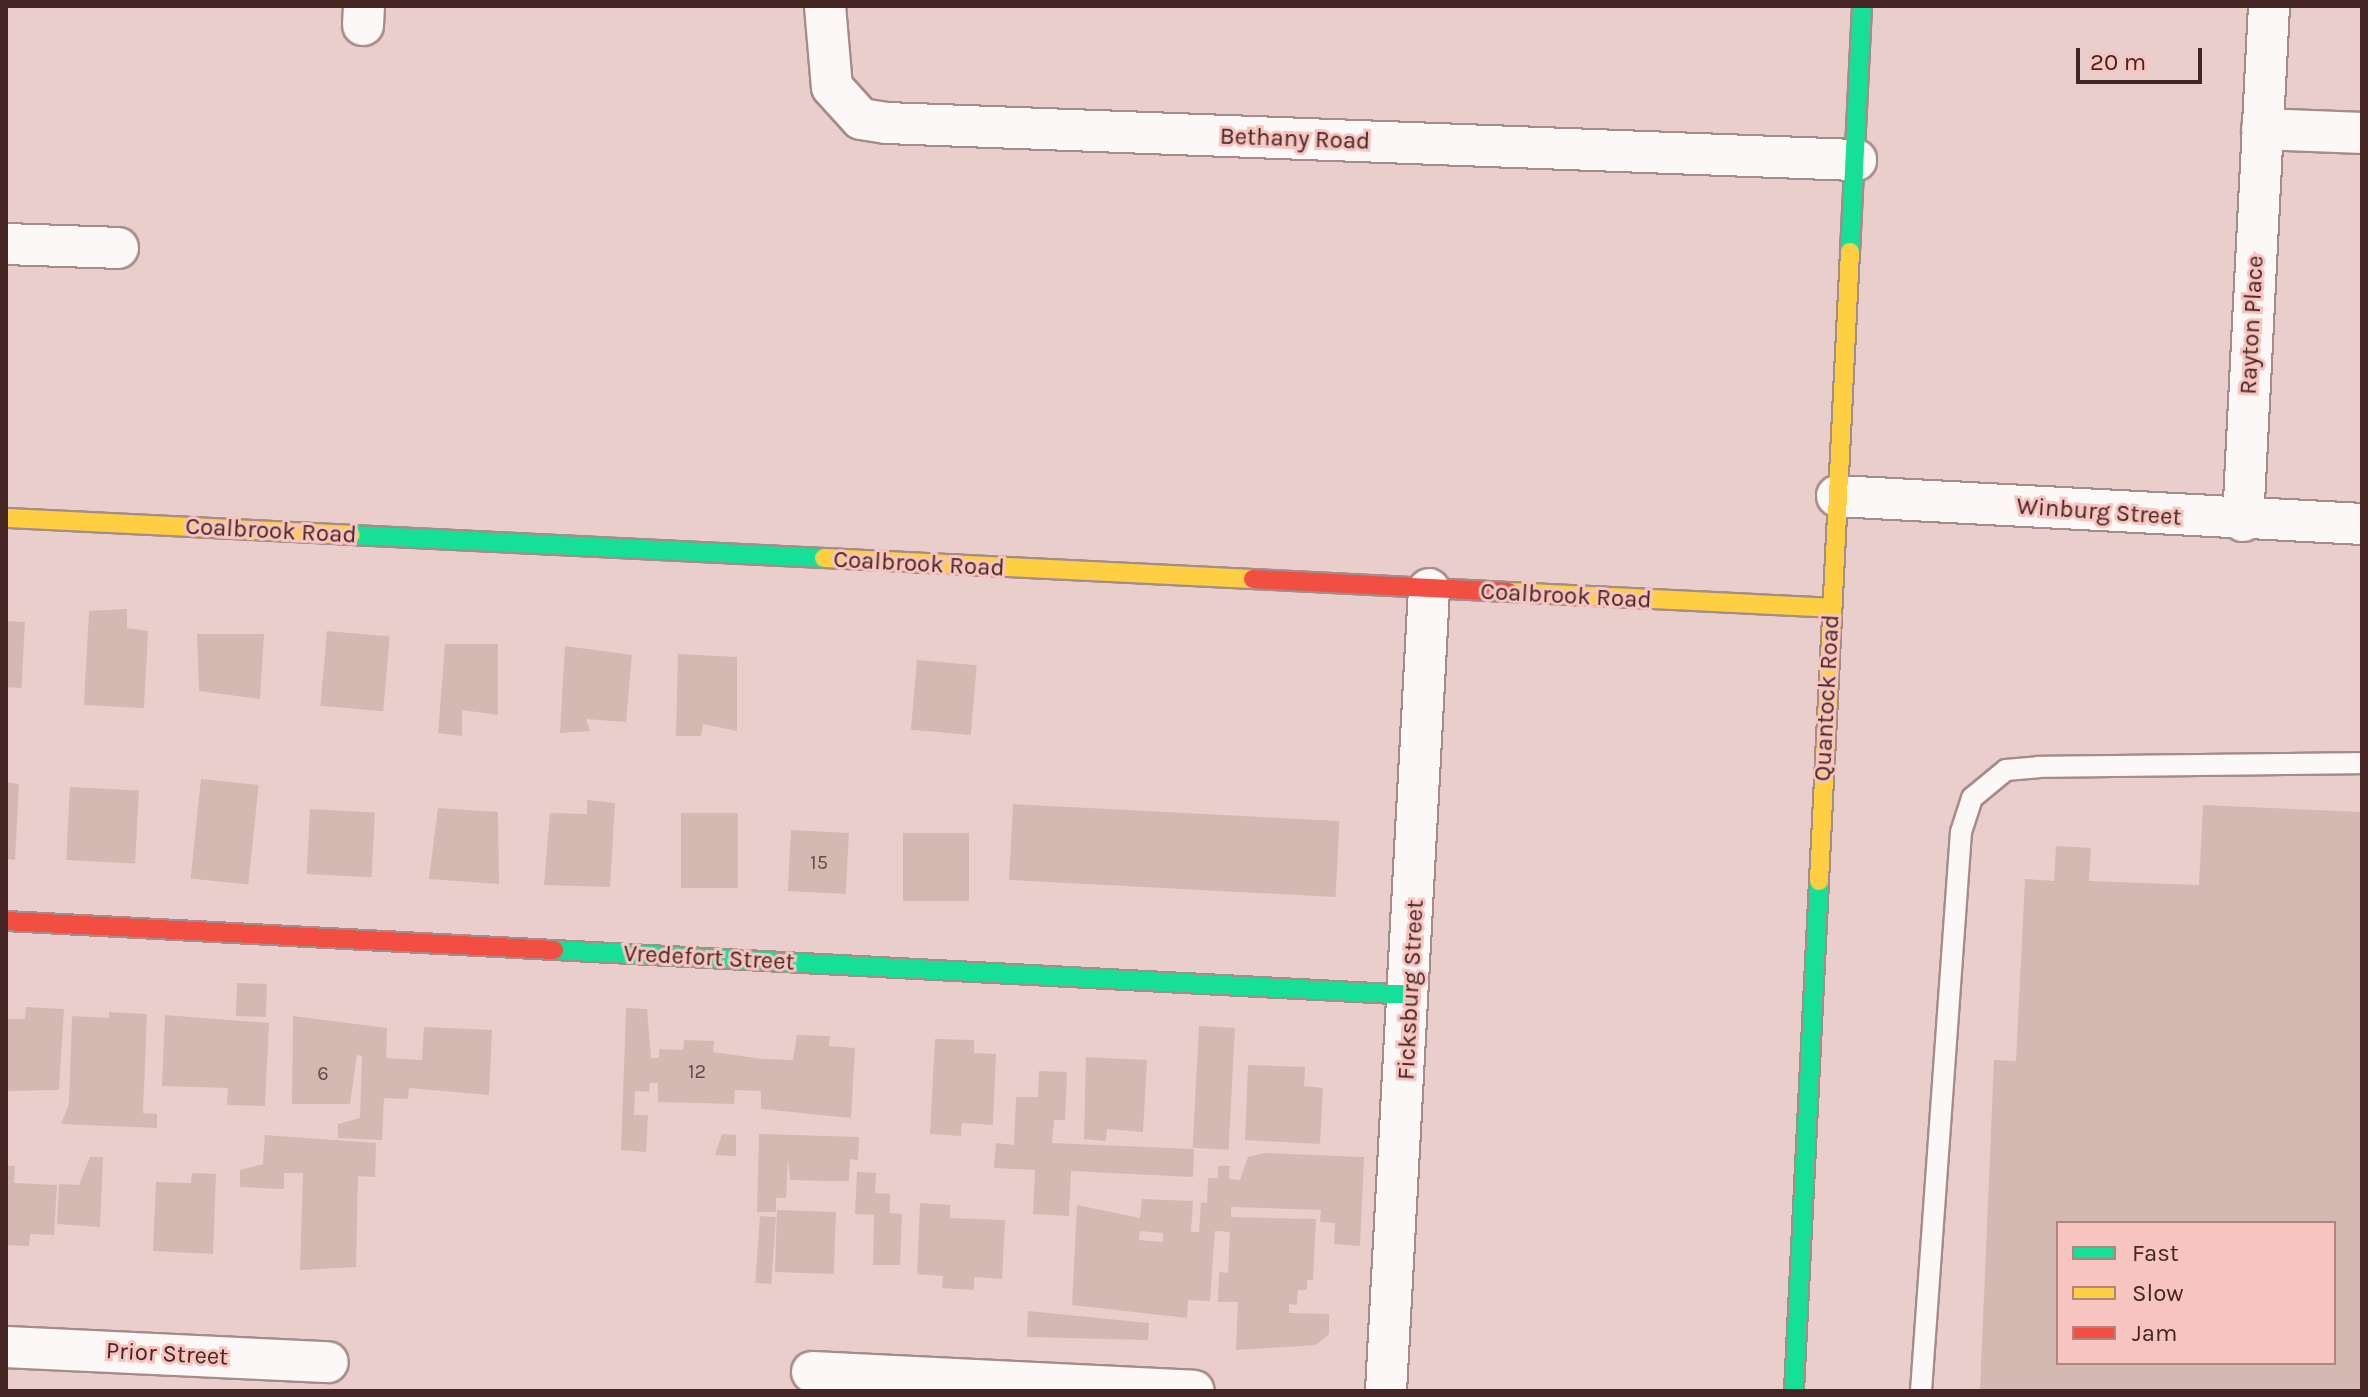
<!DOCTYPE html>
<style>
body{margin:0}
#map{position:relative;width:2368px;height:1397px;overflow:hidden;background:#eacecc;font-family:Karla,sans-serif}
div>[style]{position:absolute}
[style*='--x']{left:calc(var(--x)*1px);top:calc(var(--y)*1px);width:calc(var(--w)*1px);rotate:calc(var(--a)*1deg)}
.building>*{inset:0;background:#d3b9b2;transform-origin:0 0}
.roads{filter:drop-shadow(2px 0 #a58b89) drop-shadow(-2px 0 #a58b89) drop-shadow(0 2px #a58b89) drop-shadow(0 -2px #a58b89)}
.lane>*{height:20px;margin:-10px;padding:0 10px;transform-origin:10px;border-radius:10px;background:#fcf8f7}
.street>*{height:40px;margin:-20px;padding:0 20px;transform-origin:20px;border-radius:20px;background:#fcf8f7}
.fast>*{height:18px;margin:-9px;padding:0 9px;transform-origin:9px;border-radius:9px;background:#16e098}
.slow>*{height:18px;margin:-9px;padding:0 9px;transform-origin:9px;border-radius:9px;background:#ffcf43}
.jam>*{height:18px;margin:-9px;padding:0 9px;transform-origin:9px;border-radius:9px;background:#f24e42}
span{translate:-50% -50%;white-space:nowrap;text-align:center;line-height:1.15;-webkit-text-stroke:6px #f7c4bf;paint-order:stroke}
.number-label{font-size:20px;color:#684a47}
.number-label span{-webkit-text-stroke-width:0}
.street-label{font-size:24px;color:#452523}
.frame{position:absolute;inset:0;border:8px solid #452523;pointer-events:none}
.legend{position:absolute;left:2056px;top:1221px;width:280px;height:144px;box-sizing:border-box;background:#f7c4bf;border:2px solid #b08481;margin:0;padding:10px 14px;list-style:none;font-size:24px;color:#452523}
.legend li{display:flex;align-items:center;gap:16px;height:40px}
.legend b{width:40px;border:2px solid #b08481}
.scale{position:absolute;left:2076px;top:48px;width:126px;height:36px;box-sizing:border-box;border:4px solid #452523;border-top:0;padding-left:10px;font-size:24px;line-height:28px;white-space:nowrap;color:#452523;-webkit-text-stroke:6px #f7c4bf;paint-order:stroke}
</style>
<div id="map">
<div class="building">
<i style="clip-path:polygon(127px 609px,127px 628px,148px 631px,144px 708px,84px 705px,89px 611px)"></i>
<i style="left:6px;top:621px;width:19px;height:66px;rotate:3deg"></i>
<i style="left:327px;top:631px;width:63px;height:75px;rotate:5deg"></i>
<i style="clip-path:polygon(197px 634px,264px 634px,260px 699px,199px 691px)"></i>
<i style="clip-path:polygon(445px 644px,498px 644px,498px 715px,462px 710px,462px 736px,438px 733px)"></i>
<i style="clip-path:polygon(565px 646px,632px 655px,626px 722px,586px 719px,590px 731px,560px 733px)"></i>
<i style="clip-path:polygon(678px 654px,737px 657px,737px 731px,703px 724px,701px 736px,676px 736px)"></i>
<i style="left:917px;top:660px;width:60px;height:70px;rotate:5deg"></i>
<i style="left:201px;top:779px;width:58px;height:100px;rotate:6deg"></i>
<i style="clip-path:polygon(6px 782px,19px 784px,15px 860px,6px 859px)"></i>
<i style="left:70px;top:787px;width:69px;height:73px;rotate:3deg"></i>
<i style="clip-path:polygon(587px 800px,615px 803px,610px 887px,544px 885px,550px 813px,587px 814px)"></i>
<i style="left:1013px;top:804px;width:327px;height:76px;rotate:3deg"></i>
<i style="clip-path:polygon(evenodd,2203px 805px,2362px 812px,2362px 1391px,1980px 1391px,1994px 1060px,2016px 1061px,2025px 879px,2054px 881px,2056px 846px,2091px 848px,2089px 881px,2199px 885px,2203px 805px,2058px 1223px,2334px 1223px,2334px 1363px,2058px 1363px,2058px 1223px)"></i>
<i style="clip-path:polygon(438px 808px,498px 812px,499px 884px,429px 879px)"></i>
<i style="left:310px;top:809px;width:65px;height:65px;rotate:3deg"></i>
<i style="left:681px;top:813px;width:57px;height:75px"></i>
<i style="left:791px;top:830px;width:58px;height:61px;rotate:3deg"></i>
<i style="left:903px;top:833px;width:66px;height:68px"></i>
<i style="left:237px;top:983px;width:30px;height:33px;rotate:2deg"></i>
<i style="clip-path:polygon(26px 1007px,64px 1009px,59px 1090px,6px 1091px,6px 1019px,25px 1019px)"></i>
<i style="clip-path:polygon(626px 1008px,647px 1009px,651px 1058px,659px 1058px,659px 1049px,683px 1050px,684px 1040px,714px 1041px,713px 1052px,763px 1059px,793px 1060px,797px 1035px,830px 1036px,829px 1046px,855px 1048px,851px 1118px,761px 1109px,761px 1091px,735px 1090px,734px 1104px,658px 1102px,658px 1083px,650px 1083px,649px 1092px,635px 1091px,634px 1115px,648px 1115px,646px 1152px,621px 1150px)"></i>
<i style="clip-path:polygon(109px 1012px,147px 1014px,143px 1113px,157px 1114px,157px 1128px,61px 1124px,69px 1104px,72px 1016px,109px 1018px)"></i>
<i style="clip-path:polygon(165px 1015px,269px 1023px,265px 1106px,227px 1105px,228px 1088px,162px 1086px)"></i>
<i style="clip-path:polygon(293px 1016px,387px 1028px,386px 1058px,422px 1060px,424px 1027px,492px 1030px,489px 1095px,409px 1088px,408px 1099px,384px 1098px,382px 1140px,338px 1138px,338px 1124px,360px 1118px,362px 1056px,357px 1055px,350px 1104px,292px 1104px)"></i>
<i style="left:1199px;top:1026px;width:36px;height:122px;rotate:3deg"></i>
<i style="clip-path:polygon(935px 1039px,974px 1040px,974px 1053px,996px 1054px,993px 1125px,962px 1123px,961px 1136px,930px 1134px)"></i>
<i style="clip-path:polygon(1086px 1057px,1147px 1060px,1143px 1132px,1107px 1129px,1106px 1141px,1084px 1139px)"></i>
<i style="clip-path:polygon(1248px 1065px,1305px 1067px,1304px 1086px,1323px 1088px,1320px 1144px,1245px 1140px)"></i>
<i style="clip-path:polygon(1039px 1071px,1067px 1072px,1065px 1120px,1054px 1120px,1052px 1143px,1194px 1149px,1193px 1177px,1071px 1171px,1069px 1216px,1033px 1214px,1035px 1170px,994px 1168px,996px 1143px,1014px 1145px,1016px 1097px,1038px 1097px)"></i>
<i style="clip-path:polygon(722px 1134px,736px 1135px,736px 1156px,715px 1155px)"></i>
<i style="clip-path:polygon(759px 1134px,859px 1137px,858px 1160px,850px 1159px,849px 1181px,827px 1181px,790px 1180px,788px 1158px,786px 1198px,776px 1198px,776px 1212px,757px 1212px)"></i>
<i style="clip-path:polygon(265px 1135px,376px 1143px,375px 1177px,358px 1176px,356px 1267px,300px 1270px,303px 1173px,284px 1173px,284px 1189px,240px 1187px,240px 1170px,263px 1164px)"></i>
<i style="clip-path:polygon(evenodd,1266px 1153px,1364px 1157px,1360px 1246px,1334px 1244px,1335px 1223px,1320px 1222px,1321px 1210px,1231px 1207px,1231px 1217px,1316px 1219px,1313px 1280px,1307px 1280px,1307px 1290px,1298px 1290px,1297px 1305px,1289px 1304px,1289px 1313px,1329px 1314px,1329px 1334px,1316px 1345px,1236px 1350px,1238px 1302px,1218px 1302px,1219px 1272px,1228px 1273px,1230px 1232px,1215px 1231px,1210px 1301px,1188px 1300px,1187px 1318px,1072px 1305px,1077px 1205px,1140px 1218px,1142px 1199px,1193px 1201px,1191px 1232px,1199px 1232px,1201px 1202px,1207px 1203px,1208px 1178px,1218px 1178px,1218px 1166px,1230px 1166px,1229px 1179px,1240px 1180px,1248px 1157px,1266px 1153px,1140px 1231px,1163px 1233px,1163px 1242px,1139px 1240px,1140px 1231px)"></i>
<i style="clip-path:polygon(90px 1157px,103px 1157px,100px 1227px,57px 1224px,59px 1184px,79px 1185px)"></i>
<i style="clip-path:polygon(6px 1166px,15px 1166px,14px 1183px,57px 1185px,54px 1235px,30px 1234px,29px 1246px,6px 1245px)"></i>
<i style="clip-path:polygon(857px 1172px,876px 1173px,875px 1193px,890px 1194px,890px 1213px,902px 1214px,900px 1265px,873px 1265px,874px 1215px,855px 1214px)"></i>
<i style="clip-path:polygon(192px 1173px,216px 1174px,213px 1254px,153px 1251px,156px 1182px,191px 1183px)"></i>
<i style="clip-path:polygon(920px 1203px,950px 1205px,950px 1218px,1005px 1220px,1002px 1279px,974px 1277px,974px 1290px,942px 1288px,943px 1276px,917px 1274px)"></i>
<i style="left:777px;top:1210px;width:59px;height:62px;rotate:2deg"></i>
<i style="left:760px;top:1216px;width:16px;height:67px;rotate:4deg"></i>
<i style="clip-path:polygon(1028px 1311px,1149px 1323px,1148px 1340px,1027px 1337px)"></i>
</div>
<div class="roads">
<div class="lane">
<i style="--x:1921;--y:1391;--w:560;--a:-85.91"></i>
<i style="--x:1961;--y:832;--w:36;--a:-72"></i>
<i style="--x:1972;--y:798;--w:44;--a:-39.5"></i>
<i style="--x:2006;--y:770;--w:32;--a:-5"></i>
<i style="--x:2038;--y:767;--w:324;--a:-0.7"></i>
</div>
<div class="street">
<i style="--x:825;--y:6;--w:81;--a:85.1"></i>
<i style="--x:832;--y:87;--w:43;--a:47.8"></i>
<i style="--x:861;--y:119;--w:26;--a:9"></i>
<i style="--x:887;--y:123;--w:970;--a:2.19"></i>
<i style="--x:363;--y:25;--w:19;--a:-87"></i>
<i style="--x:2262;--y:129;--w:100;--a:2.3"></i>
<i style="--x:6;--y:244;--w:112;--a:2"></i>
<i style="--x:1837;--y:496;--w:526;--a:3.05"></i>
<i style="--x:2243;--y:521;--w:516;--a:-87.11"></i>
<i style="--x:6;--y:1347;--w:322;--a:2.7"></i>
<i style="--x:812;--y:1372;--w:382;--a:2.8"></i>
<i style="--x:1386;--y:1391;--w:803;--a:-86.93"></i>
</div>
<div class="fast">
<i style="--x:1850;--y:252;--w:246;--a:-87.2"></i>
<i style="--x:351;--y:535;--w:474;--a:2.8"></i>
<i style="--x:554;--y:950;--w:859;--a:3"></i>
<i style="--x:1794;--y:1391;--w:511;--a:-87.19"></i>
</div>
<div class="slow">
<i style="--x:6;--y:518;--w:345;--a:2.8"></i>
<i style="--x:824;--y:558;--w:430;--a:2.8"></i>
<i style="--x:1509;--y:592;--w:322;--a:2.8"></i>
<i style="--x:1819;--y:881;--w:630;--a:-87.18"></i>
</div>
<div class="jam">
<i style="--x:1253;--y:579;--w:256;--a:2.9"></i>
<i style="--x:6;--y:921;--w:549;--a:3.03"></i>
</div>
</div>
<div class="number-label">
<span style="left:819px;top:862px">15</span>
<span style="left:697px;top:1071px">12</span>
<span style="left:323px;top:1073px">6</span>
</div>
<div class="street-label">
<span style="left:1295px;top:139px;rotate:2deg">Bethany Road</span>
<span style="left:2252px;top:325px;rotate:-87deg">Rayton Place</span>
<span style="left:2099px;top:512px;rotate:4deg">Winburg Street</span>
<span style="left:271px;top:531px;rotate:3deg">Coalbrook Road</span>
<span style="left:919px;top:564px;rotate:3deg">Coalbrook Road</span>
<span style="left:1566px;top:596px;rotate:3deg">Coalbrook Road</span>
<span style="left:1827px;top:698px;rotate:-87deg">Quantock Road</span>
<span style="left:709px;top:958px;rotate:3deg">Vredefort Street</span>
<span style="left:1411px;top:990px;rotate:-87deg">Ficksburg Street</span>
<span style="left:167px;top:1354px;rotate:3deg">Prior Street</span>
</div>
<div class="frame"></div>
<ul class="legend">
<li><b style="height:10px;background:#16e098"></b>Fast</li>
<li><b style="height:10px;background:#ffcf43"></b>Slow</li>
<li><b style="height:10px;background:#f24e42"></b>Jam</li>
</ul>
<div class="scale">20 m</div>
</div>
